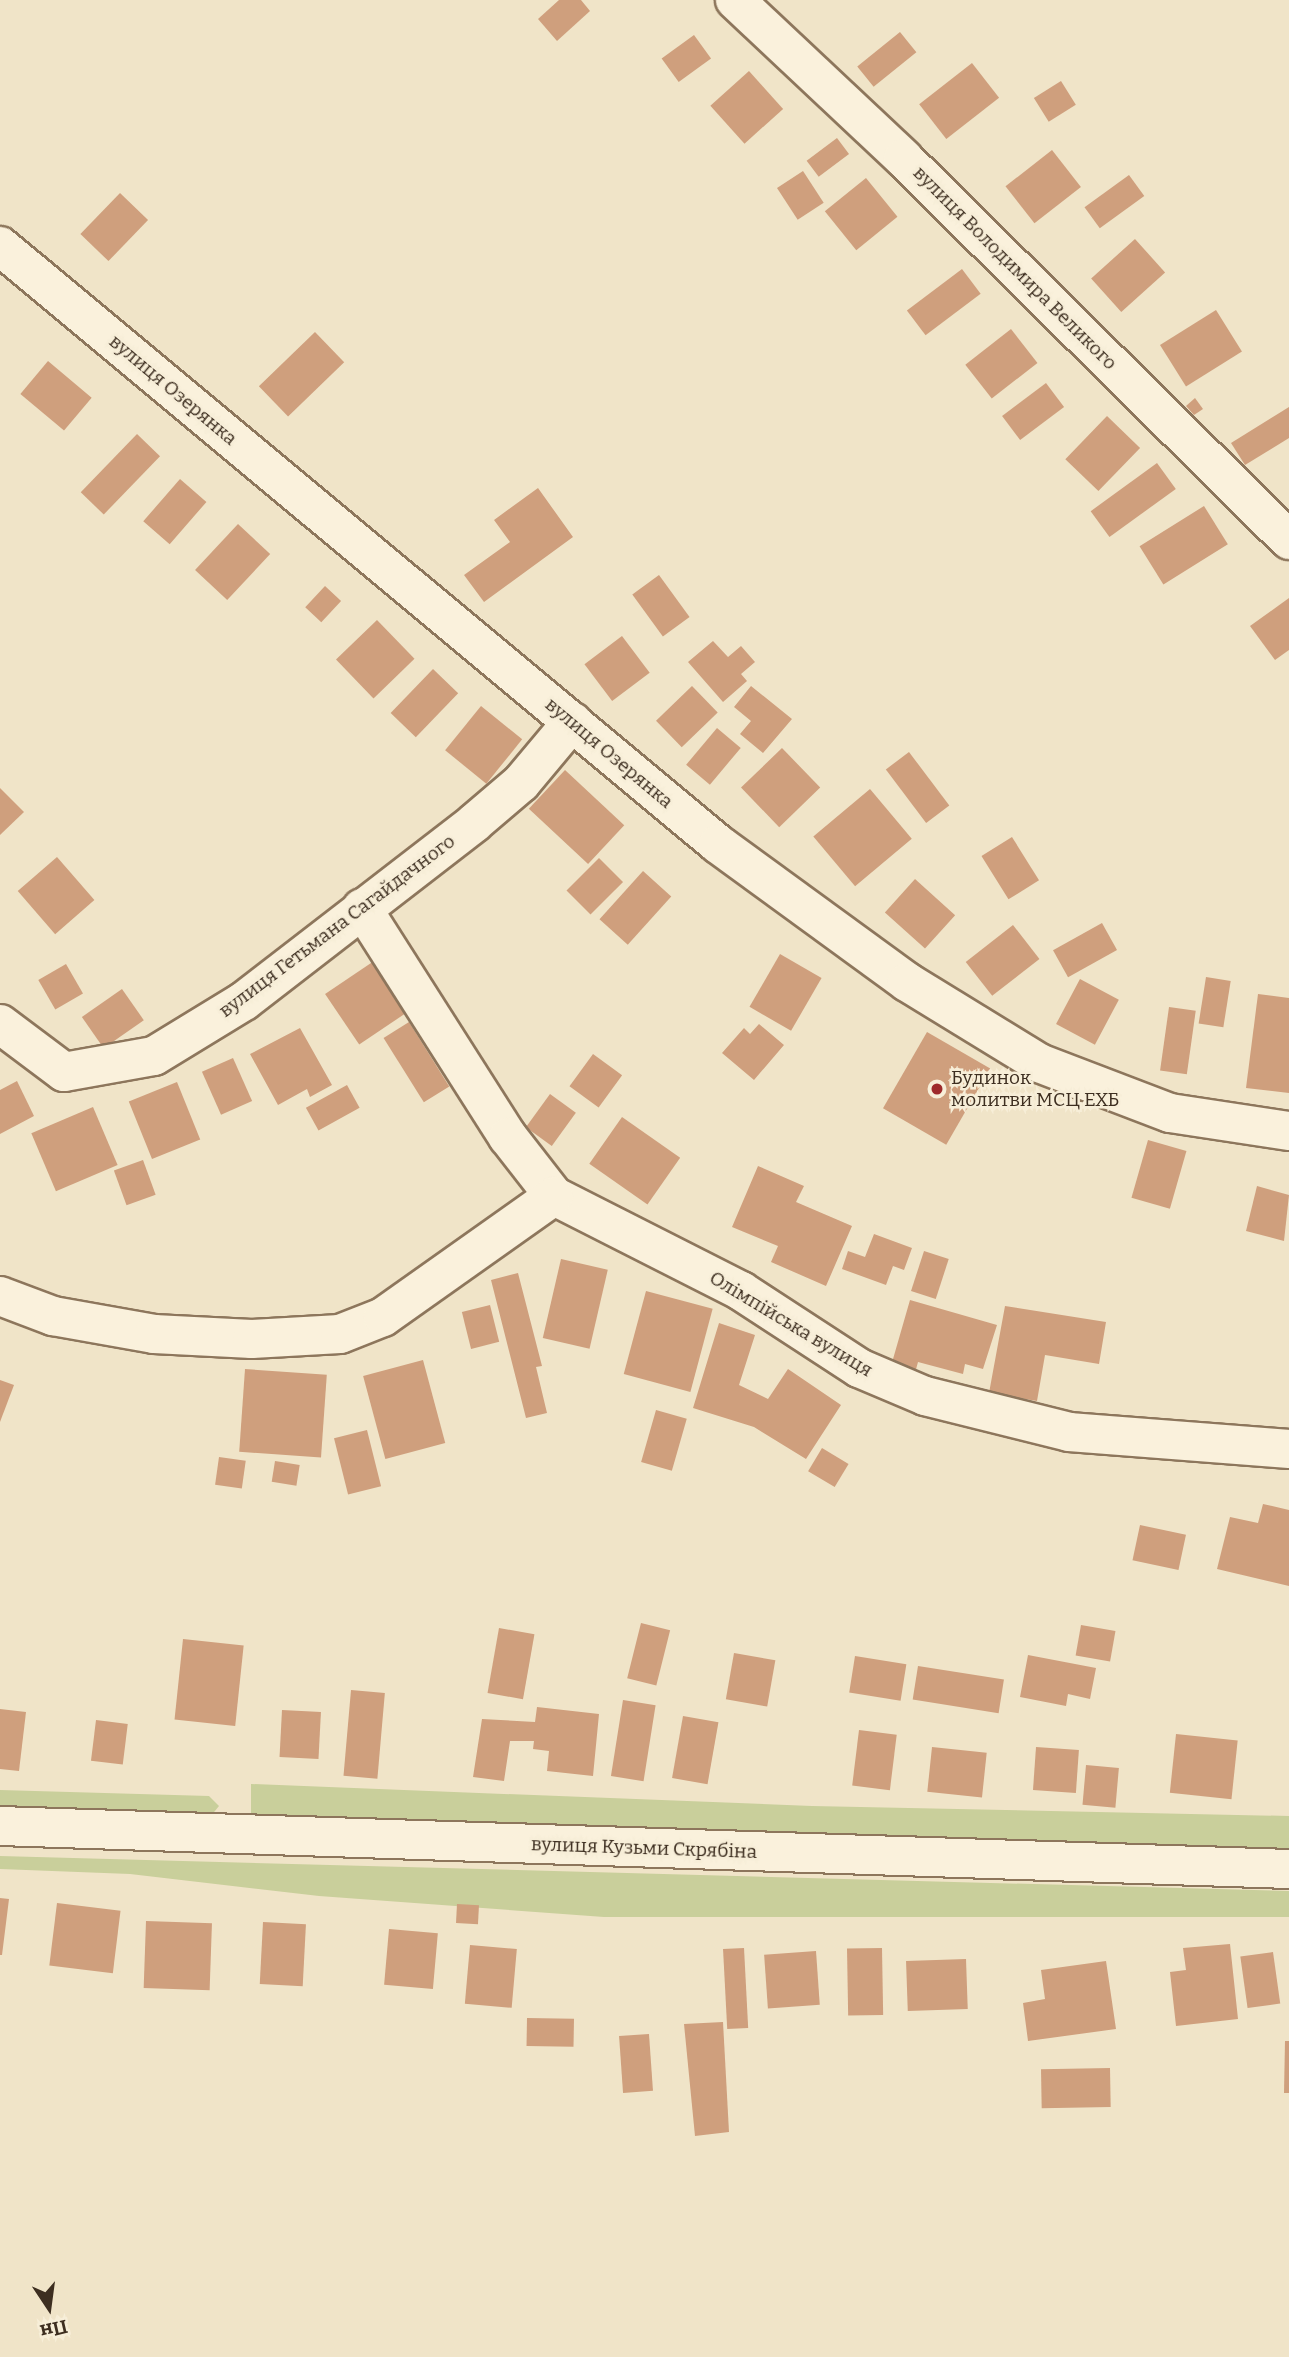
<!DOCTYPE html>
<meta charset="utf-8">
<style>
body{margin:0}
#map{position:relative;width:1289px;height:2357px;overflow:hidden;background:#f0e4c8;font-family:Bitter,serif}
div>[style]{position:absolute}
[style*='--x']{left:calc(var(--x)*1px);top:calc(var(--y)*1px);width:calc(var(--w)*1px);rotate:calc(var(--a)*1deg)}
.green>*{inset:0;background:#c9cf9b}
.building>*{inset:0;background:#cf9f7d;transform-origin:0 0}
.roads{filter:drop-shadow(2px 0 #8d765c) drop-shadow(-2px 0 #8d765c) drop-shadow(0 2px #8d765c) drop-shadow(0 -2px #8d765c)}
.street>*{height:38px;margin:-19px;padding:0 19px;transform-origin:19px;border-radius:19px;background:#faf1dc}
.secondary>*{height:38px;margin:-19px;padding:0 19px;transform-origin:19px;border-radius:19px;background:#faf1dc}
.dots>*{width:19px;height:19px;translate:-50% -50%;box-sizing:border-box;border:4px solid #f7eed8;border-radius:50%}
span{translate:-50% -50%;white-space:nowrap;text-align:center;line-height:1.15;-webkit-text-stroke:5px #f7eed8;paint-order:stroke}
.street-label{font-size:19px;color:#3d2e20}
.poi-label{font-size:19px;color:#3d2e20}
.left{translate:0 -50%;text-align:left}
.north{position:absolute;left:14px;top:2273px;width:70px;height:70px;-webkit-text-stroke:5px #f7eed8;paint-order:stroke;rotate:167deg;font-size:19px;font-weight:700;line-height:28px;text-align:center;color:#3d2e20}
.north::after{content:'';display:block;margin:auto;width:24px;height:32px;background:#3d2e20;clip-path:polygon(50% 0,100% 100%,50% 72%,0 100%)}
</style>
<div id="map">
<div class="green">
<i style="clip-path:polygon(251px 1784px,812px 1806px,1289px 1816px,1289px 1852px,251px 1821px)"></i>
<i style="clip-path:polygon(0 1790px,209px 1796px,219px 1806px,210px 1817px,0 1812px)"></i>
<i style="clip-path:polygon(0 1856px,1289px 1891px,1289px 1917px,604px 1917px,319px 1896px,130px 1874px,0 1869px)"></i>
</div>
<div class="building">
<i style="clip-path:polygon(559px 0,581px 0,590px 11px,557px 41px,538px 19px)"></i>
<i style="left:900px;top:32px;width:26px;height:55px;rotate:51deg"></i>
<i style="left:694px;top:35px;width:29px;height:40px;rotate:54deg"></i>
<i style="left:972px;top:63px;width:44px;height:67px;rotate:52deg"></i>
<i style="left:749px;top:71px;width:51px;height:52px;rotate:48deg"></i>
<i style="left:1061px;top:81px;width:28px;height:32px;rotate:58deg"></i>
<i style="left:837px;top:138px;width:20px;height:38px;rotate:53deg"></i>
<i style="left:1052px;top:150px;width:47px;height:59px;rotate:52deg"></i>
<i style="left:803px;top:171px;width:38px;height:31px;rotate:57deg"></i>
<i style="left:1129px;top:175px;width:26px;height:55px;rotate:54deg"></i>
<i style="left:866px;top:178px;width:50px;height:53px;rotate:51deg"></i>
<i style="left:120px;top:193px;width:39px;height:57px;rotate:44deg"></i>
<i style="left:1135px;top:239px;width:45px;height:59px;rotate:48deg"></i>
<i style="left:962px;top:269px;width:31px;height:69px;rotate:53deg"></i>
<i style="left:1216px;top:310px;width:49px;height:66px;rotate:58deg"></i>
<i style="left:1011px;top:329px;width:43px;height:58px;rotate:52deg"></i>
<i style="left:315px;top:332px;width:42px;height:78px;rotate:46deg"></i>
<i style="left:48px;top:361px;width:57px;height:43px;rotate:40deg"></i>
<i style="left:1046px;top:383px;width:30px;height:55px;rotate:53deg"></i>
<i style="clip-path:polygon(1195px 398px,1203px 409px,1194px 415px,1186px 406px)"></i>
<i style="clip-path:polygon(1289px 407px,1289px 438px,1245px 465px,1231px 443px)"></i>
<i style="left:1107px;top:416px;width:46px;height:60px;rotate:44deg"></i>
<i style="left:137px;top:434px;width:32px;height:81px;rotate:44deg"></i>
<i style="left:1157px;top:463px;width:32px;height:82px;rotate:54deg"></i>
<i style="left:180px;top:479px;width:35px;height:56px;rotate:41deg"></i>
<i style="clip-path:polygon(538px 488px,573px 537px,484px 602px,464px 575px,510px 542px,494px 520px)"></i>
<i style="left:1204px;top:506px;width:45px;height:76px;rotate:58deg"></i>
<i style="left:238px;top:524px;width:44px;height:63px;rotate:43deg"></i>
<i style="left:659px;top:575px;width:52px;height:33px;rotate:54deg"></i>
<i style="left:325px;top:586px;width:22px;height:29px;rotate:43deg"></i>
<i style="clip-path:polygon(1289px 598px,1289px 650px,1275px 660px,1250px 626px)"></i>
<i style="left:377px;top:620px;width:54px;height:57px;rotate:46deg"></i>
<i style="left:622px;top:636px;width:46px;height:47px;rotate:53deg"></i>
<i style="clip-path:polygon(713px 641px,728px 657px,741px 646px,755px 662px,741px 674px,747px 681px,723px 702px,688px 662px)"></i>
<i style="left:433px;top:669px;width:35px;height:61px;rotate:44deg"></i>
<i style="left:692px;top:686px;width:37px;height:50px;rotate:46deg"></i>
<i style="clip-path:polygon(751px 686px,792px 719px,763px 753px,740px 734px,751px 721px,734px 707px)"></i>
<i style="left:481px;top:706px;width:53px;height:57px;rotate:39deg"></i>
<i style="left:717px;top:728px;width:31px;height:48px;rotate:40deg"></i>
<i style="left:782px;top:748px;width:55px;height:57px;rotate:46deg"></i>
<i style="left:909px;top:752px;width:67px;height:29px;rotate:53deg"></i>
<i style="left:565px;top:770px;width:81px;height:53px;rotate:43deg"></i>
<i style="clip-path:polygon(0 788px,24px 812px,0 835px)"></i>
<i style="left:870px;top:789px;width:65px;height:74px;rotate:50deg"></i>
<i style="left:1012px;top:837px;width:51px;height:36px;rotate:58deg"></i>
<i style="left:57px;top:857px;width:57px;height:52px;rotate:49deg"></i>
<i style="left:599px;top:858px;width:34px;height:46px;rotate:45deg"></i>
<i style="left:643px;top:871px;width:38px;height:65px;rotate:42deg"></i>
<i style="left:915px;top:879px;width:54px;height:45px;rotate:42deg"></i>
<i style="left:1102px;top:923px;width:31px;height:56px;rotate:61deg"></i>
<i style="left:1013px;top:925px;width:43px;height:60px;rotate:52deg"></i>
<i style="left:780px;top:954px;width:48px;height:61px;rotate:30deg"></i>
<i style="left:374px;top:961px;width:61px;height:59px;rotate:56deg"></i>
<i style="left:66px;top:964px;width:34px;height:32px;rotate:60deg"></i>
<i style="left:1206px;top:977px;width:25px;height:47px;rotate:9deg"></i>
<i style="left:1080px;top:979px;width:44px;height:51px;rotate:28deg"></i>
<i style="left:122px;top:989px;width:38px;height:49px;rotate:55deg"></i>
<i style="clip-path:polygon(1258px 994px,1289px 998px,1289px 1093px,1246px 1088px)"></i>
<i style="left:1169px;top:1007px;width:27px;height:64px;rotate:8deg"></i>
<i style="left:409px;top:1022px;width:76px;height:30px;rotate:58deg"></i>
<i style="clip-path:polygon(759px 1024px,784px 1045px,754px 1080px,722px 1053px,744px 1028px,750px 1034px)"></i>
<i style="clip-path:polygon(300px 1028px,332px 1085px,310px 1097px,307px 1089px,278px 1105px,250px 1054px)"></i>
<i style="left:927px;top:1032px;width:73px;height:88px;rotate:30deg"></i>
<i style="left:593px;top:1054px;width:36px;height:40px;rotate:36deg"></i>
<i style="left:233px;top:1058px;width:47px;height:34px;rotate:66deg"></i>
<i style="clip-path:polygon(17px 1081px,34px 1116px,0 1134px,0 1090px)"></i>
<i style="left:177px;top:1082px;width:62px;height:52px;rotate:68deg"></i>
<i style="left:347px;top:1085px;width:26px;height:47px;rotate:61deg"></i>
<i style="left:550px;top:1094px;width:32px;height:41px;rotate:36deg"></i>
<i style="left:93px;top:1107px;width:63px;height:67px;rotate:67deg"></i>
<i style="left:622px;top:1117px;width:71px;height:57px;rotate:35deg"></i>
<i style="left:1148px;top:1140px;width:40px;height:60px;rotate:16deg"></i>
<i style="left:143px;top:1160px;width:37px;height:31px;rotate:70deg"></i>
<i style="clip-path:polygon(758px 1166px,804px 1186px,796px 1202px,852px 1226px,826px 1286px,771px 1262px,778px 1246px,732px 1227px)"></i>
<i style="clip-path:polygon(1257px 1186px,1289px 1195px,1284px 1241px,1246px 1231px)"></i>
<i style="clip-path:polygon(874px 1234px,912px 1248px,904px 1270px,893px 1266px,886px 1285px,842px 1269px,848px 1251px,865px 1257px)"></i>
<i style="left:924px;top:1251px;width:26px;height:42px;rotate:18deg"></i>
<i style="left:561px;top:1259px;width:48px;height:81px;rotate:13deg"></i>
<i style="clip-path:polygon(518px 1273px,542px 1366px,536px 1367px,547px 1413px,526px 1418px,491px 1280px)"></i>
<i style="left:646px;top:1291px;width:69px;height:86px;rotate:15deg"></i>
<i style="clip-path:polygon(910px 1300px,997px 1325px,983px 1369px,965px 1364px,963px 1374px,918px 1362px,915px 1373px,891px 1366px)"></i>
<i style="left:490px;top:1305px;width:38px;height:29px;rotate:76deg"></i>
<i style="clip-path:polygon(1005px 1306px,1106px 1322px,1099px 1364px,1045px 1355px,1037px 1401px,989px 1393px)"></i>
<i style="clip-path:polygon(719px 1323px,755px 1335px,739px 1385px,768px 1399px,788px 1369px,841px 1405px,806px 1459px,754px 1427px,693px 1408px)"></i>
<i style="left:423px;top:1360px;width:86px;height:62px;rotate:75deg"></i>
<i style="left:245px;top:1369px;width:82px;height:83px;rotate:4deg"></i>
<i style="clip-path:polygon(0 1380px,14px 1385px,0 1422px)"></i>
<i style="left:656px;top:1410px;width:32px;height:54px;rotate:16deg"></i>
<i style="left:367px;top:1430px;width:58px;height:34px;rotate:76deg"></i>
<i style="left:822px;top:1448px;width:31px;height:27px;rotate:31deg"></i>
<i style="left:219px;top:1457px;width:27px;height:28px;rotate:8deg"></i>
<i style="left:275px;top:1461px;width:25px;height:21px;rotate:9deg"></i>
<i style="clip-path:polygon(1263px 1504px,1289px 1510px,1289px 1586px,1217px 1569px,1230px 1517px,1258px 1523px)"></i>
<i style="left:1140px;top:1525px;width:47px;height:36px;rotate:12deg"></i>
<i style="left:641px;top:1623px;width:30px;height:57px;rotate:14deg"></i>
<i style="left:1081px;top:1625px;width:35px;height:31px;rotate:10deg"></i>
<i style="left:499px;top:1628px;width:36px;height:66px;rotate:10deg"></i>
<i style="left:183px;top:1639px;width:61px;height:81px;rotate:6deg"></i>
<i style="left:734px;top:1653px;width:42px;height:47px;rotate:10deg"></i>
<i style="clip-path:polygon(1028px 1655px,1096px 1668px,1090px 1699px,1068px 1694px,1066px 1706px,1020px 1697px)"></i>
<i style="left:855px;top:1656px;width:52px;height:37px;rotate:9deg"></i>
<i style="left:918px;top:1666px;width:87px;height:34px;rotate:9deg"></i>
<i style="left:351px;top:1690px;width:34px;height:86px;rotate:5deg"></i>
<i style="left:623px;top:1700px;width:33px;height:77px;rotate:9deg"></i>
<i style="clip-path:polygon(537px 1707px,599px 1714px,593px 1776px,547px 1771px,549px 1751px,533px 1749px,534px 1741px,510px 1741px,504px 1781px,473px 1777px,482px 1719px,535px 1722px)"></i>
<i style="clip-path:polygon(0 1709px,26px 1712px,19px 1771px,0 1769px)"></i>
<i style="left:282px;top:1710px;width:39px;height:47px;rotate:3deg"></i>
<i style="left:683px;top:1716px;width:36px;height:63px;rotate:10deg"></i>
<i style="left:96px;top:1720px;width:32px;height:41px;rotate:7deg"></i>
<i style="left:859px;top:1730px;width:38px;height:56px;rotate:7deg"></i>
<i style="left:1176px;top:1734px;width:62px;height:59px;rotate:6deg"></i>
<i style="left:932px;top:1747px;width:55px;height:45px;rotate:6deg"></i>
<i style="left:1036px;top:1747px;width:43px;height:43px;rotate:4deg"></i>
<i style="left:1086px;top:1765px;width:33px;height:40px;rotate:5deg"></i>
<i style="clip-path:polygon(0 1898px,9px 1899px,2px 1955px,0 1955px)"></i>
<i style="left:57px;top:1903px;width:64px;height:63px;rotate:7deg"></i>
<i style="left:457px;top:1904px;width:22px;height:19px;rotate:3deg"></i>
<i style="left:146px;top:1921px;width:66px;height:67px;rotate:2deg"></i>
<i style="left:263px;top:1922px;width:43px;height:62px;rotate:3deg"></i>
<i style="left:389px;top:1929px;width:49px;height:56px;rotate:5deg"></i>
<i style="clip-path:polygon(1230px 1944px,1238px 2019px,1176px 2026px,1170px 1972px,1186px 1970px,1183px 1948px)"></i>
<i style="left:470px;top:1945px;width:47px;height:59px;rotate:5deg"></i>
<i style="left:744px;top:1948px;width:80px;height:21px;rotate:87deg"></i>
<i style="left:882px;top:1948px;width:67px;height:35px;rotate:89deg"></i>
<i style="left:816px;top:1951px;width:54px;height:52px;rotate:86deg"></i>
<i style="left:1273px;top:1952px;width:52px;height:33px;rotate:82deg"></i>
<i style="left:966px;top:1959px;width:50px;height:60px;rotate:88deg"></i>
<i style="clip-path:polygon(1106px 1961px,1116px 2029px,1028px 2041px,1023px 2003px,1045px 1999px,1041px 1970px)"></i>
<i style="left:527px;top:2018px;width:47px;height:28px;rotate:1deg"></i>
<i style="clip-path:polygon(723px 2022px,729px 2132px,695px 2136px,684px 2024px)"></i>
<i style="left:649px;top:2034px;width:57px;height:30px;rotate:86deg"></i>
<i style="clip-path:polygon(1285px 2041px,1289px 2041px,1289px 2093px,1284px 2093px)"></i>
<i style="left:1110px;top:2068px;width:39px;height:69px;rotate:89deg"></i>
</div>
<div class="roads">
<div class="street">
<i style="--x:735;--y:0;--w:231;--a:43.2"></i>
<i style="--x:903;--y:158;--w:543;--a:44.7"></i>
<i style="--x:0;--y:246;--w:934;--a:39.79"></i>
<i style="--x:718;--y:844;--w:234;--a:36.1"></i>
<i style="--x:907;--y:982;--w:155;--a:31.5"></i>
<i style="--x:1039;--y:1063;--w:140;--a:20.9"></i>
<i style="--x:1170;--y:1113;--w:120;--a:8.6"></i>
<i style="--x:362;--y:908;--w:272;--a:57.5"></i>
<i style="--x:508;--y:1137;--w:75;--a:52.1"></i>
<i style="--x:554;--y:1196;--w:210;--a:26.9"></i>
<i style="--x:741;--y:1291;--w:141;--a:33.1"></i>
<i style="--x:859;--y:1368;--w:72;--a:23"></i>
<i style="--x:925;--y:1396;--w:148;--a:14"></i>
<i style="--x:1069;--y:1432;--w:221;--a:4.4"></i>
<i style="--x:0;--y:1024;--w:80;--a:36.9"></i>
<i style="--x:64;--y:1072;--w:91;--a:-10.1"></i>
<i style="--x:154;--y:1056;--w:105;--a:-31.4"></i>
<i style="--x:244;--y:1001;--w:291;--a:-37.7"></i>
<i style="--x:474;--y:823;--w:62;--a:-40.4"></i>
<i style="--x:521;--y:783;--w:80;--a:-50.1"></i>
<i style="--x:0;--y:1296;--w:57;--a:20.7"></i>
<i style="--x:53;--y:1316;--w:103;--a:10.1"></i>
<i style="--x:154;--y:1334;--w:98;--a:2.9"></i>
<i style="--x:252;--y:1339;--w:88;--a:-3.3"></i>
<i style="--x:340;--y:1334;--w:46;--a:-21.6"></i>
<i style="--x:383;--y:1317;--w:209;--a:-35.3"></i>
</div>
<div class="secondary">
<i style="--x:0;--y:1826;--w:1290;--a:1.91"></i>
</div>
</div>
<div class="dots">
<i style="left:937px;top:1089px;background:#9e2a2b"></i>
</div>
<div class="street-label">
<span style="left:1015px;top:268px;rotate:45deg">вулиця Володимира Великого</span>
<span style="left:173px;top:390px;rotate:40deg">вулиця Озерянка</span>
<span style="left:609px;top:753px;rotate:40deg">вулиця Озерянка</span>
<span style="left:337px;top:926px;rotate:-37deg">вулиця Гетьмана Сагайдачного</span>
<span style="left:791px;top:1324px;rotate:31deg">Олімпійська вулиця</span>
<span style="left:644px;top:1848px;rotate:2deg">вулиця Кузьми Скрябіна</span>
</div>
<div class="poi-label">
<span class="left" style="left:951px;top:1089px">Будинок<br>молитви МСЦ ЕХБ</span>
</div>
<div class="north">Пн</div>
</div>
